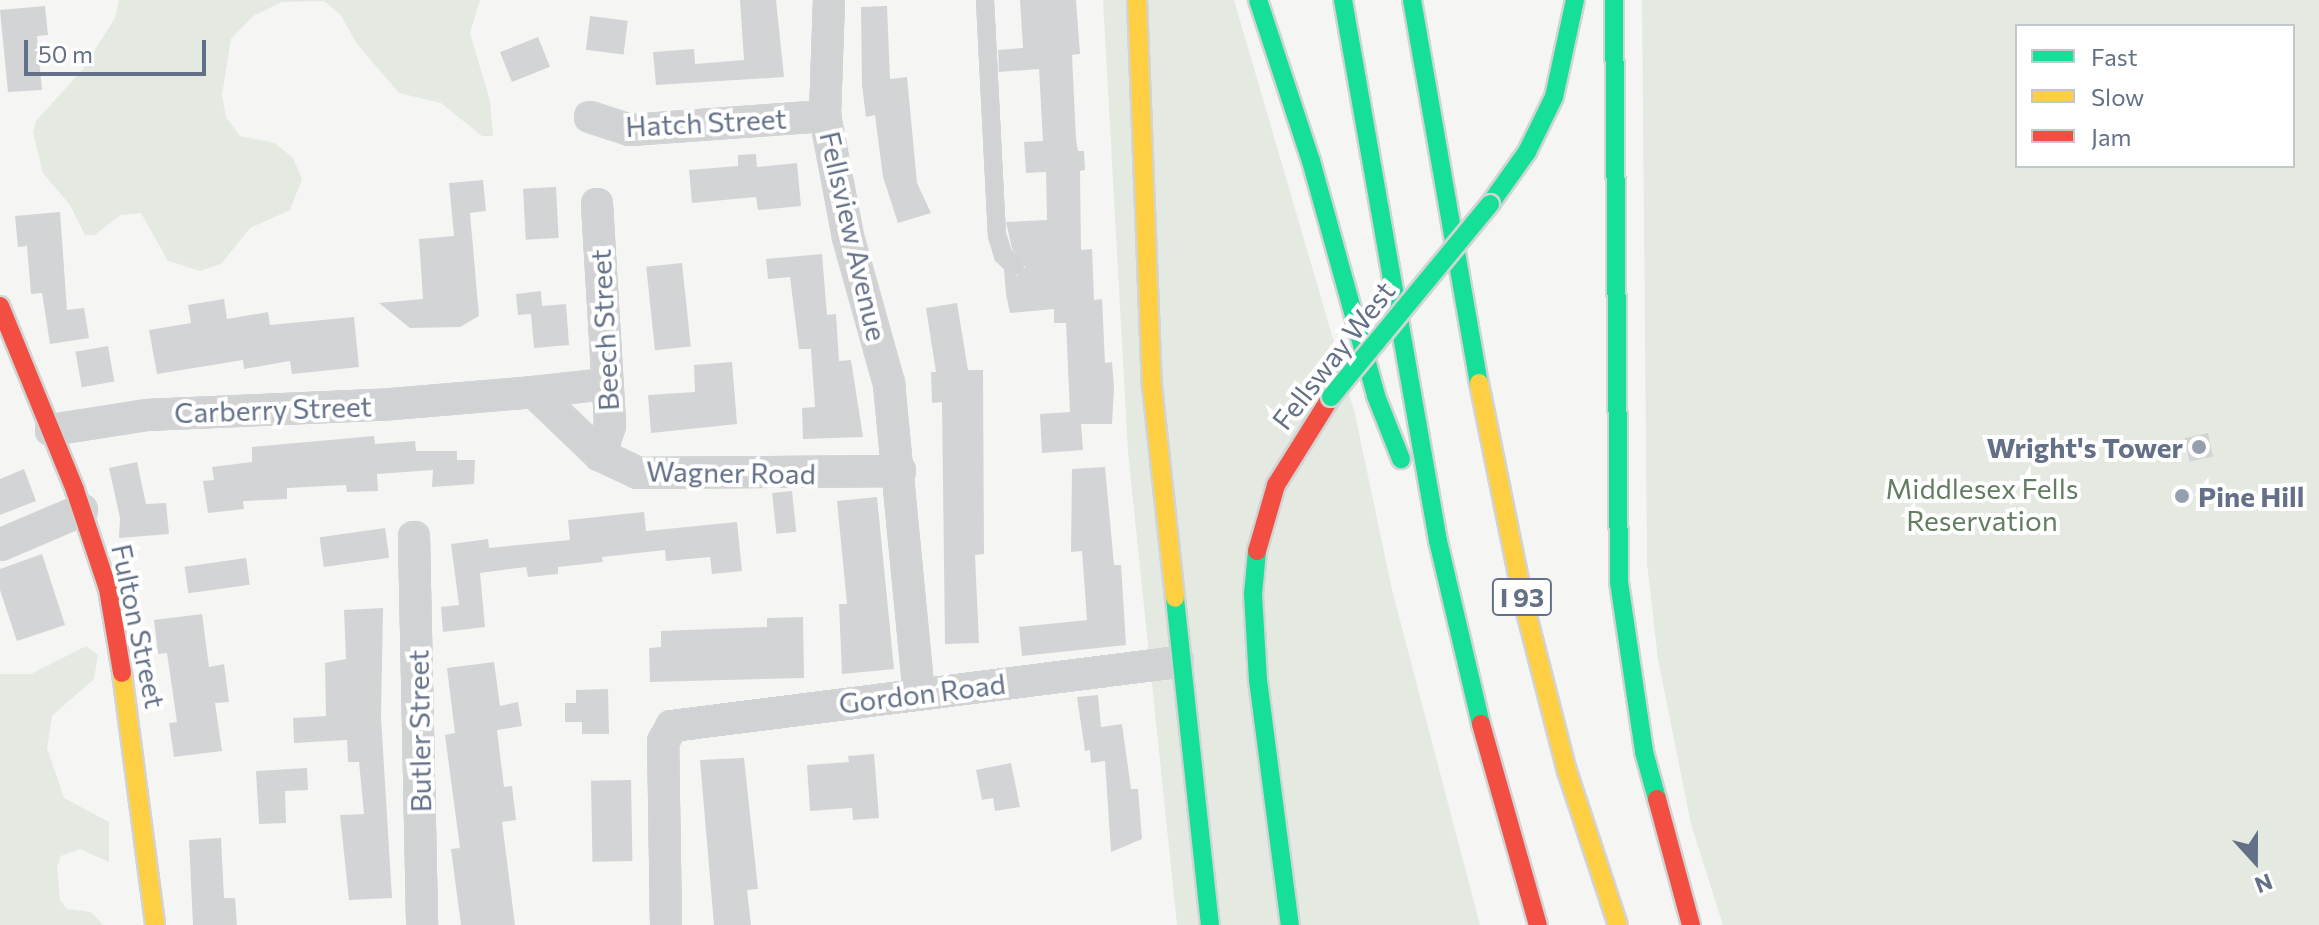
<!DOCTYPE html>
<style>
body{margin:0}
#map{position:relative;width:2319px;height:925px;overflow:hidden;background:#f5f6f4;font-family:Commissioner,sans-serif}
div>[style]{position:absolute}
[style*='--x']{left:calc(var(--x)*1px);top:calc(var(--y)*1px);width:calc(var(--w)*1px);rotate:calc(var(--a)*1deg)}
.green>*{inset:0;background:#e4e9e2}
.building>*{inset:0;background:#d3d4d5;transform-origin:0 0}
.roads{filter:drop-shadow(2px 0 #d1d4d5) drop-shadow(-2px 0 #d1d4d5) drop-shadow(0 2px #d1d4d5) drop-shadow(0 -2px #d1d4d5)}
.lane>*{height:14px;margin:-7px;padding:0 7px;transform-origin:7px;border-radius:7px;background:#d1d2d3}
.street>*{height:28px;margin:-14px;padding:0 14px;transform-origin:14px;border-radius:14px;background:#d1d2d3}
.fast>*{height:18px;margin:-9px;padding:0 9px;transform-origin:9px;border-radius:9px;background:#16e098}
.slow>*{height:18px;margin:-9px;padding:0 9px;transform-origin:9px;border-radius:9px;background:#ffcf43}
.jam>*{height:18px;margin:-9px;padding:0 9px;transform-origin:9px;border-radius:9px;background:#f24e42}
.bridges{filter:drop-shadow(2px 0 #d1d4d5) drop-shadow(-2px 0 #d1d4d5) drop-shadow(0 2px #d1d4d5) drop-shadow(0 -2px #d1d4d5)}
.fast-bridge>*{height:18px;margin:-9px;padding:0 9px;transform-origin:9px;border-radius:9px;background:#16e098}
.dots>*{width:22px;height:22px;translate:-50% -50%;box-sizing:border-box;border:4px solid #fff;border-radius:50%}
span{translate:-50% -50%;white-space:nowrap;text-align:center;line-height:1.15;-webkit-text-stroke:8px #fff;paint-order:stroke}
.shield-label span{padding:2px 6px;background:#fff;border:2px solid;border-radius:6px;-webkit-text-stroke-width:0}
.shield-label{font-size:26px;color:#637087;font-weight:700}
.street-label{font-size:28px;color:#637087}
.poi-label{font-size:28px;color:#637087;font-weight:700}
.right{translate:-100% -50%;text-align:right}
.left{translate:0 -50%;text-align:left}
.park-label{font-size:28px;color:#637d63}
.legend{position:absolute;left:2015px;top:24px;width:280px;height:144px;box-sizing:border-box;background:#fff;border:2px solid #c1c6cf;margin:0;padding:10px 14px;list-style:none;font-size:24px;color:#637087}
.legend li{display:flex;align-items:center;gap:16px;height:40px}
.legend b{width:40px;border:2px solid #c1c6cf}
.north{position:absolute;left:2215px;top:821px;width:80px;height:80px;-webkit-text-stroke:6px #fff;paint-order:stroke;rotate:159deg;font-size:22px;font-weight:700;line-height:32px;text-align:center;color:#637087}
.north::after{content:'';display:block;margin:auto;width:28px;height:36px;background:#637087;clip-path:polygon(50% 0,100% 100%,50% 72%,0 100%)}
.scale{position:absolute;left:24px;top:40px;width:182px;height:36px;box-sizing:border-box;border:4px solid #637087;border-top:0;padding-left:10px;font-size:24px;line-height:28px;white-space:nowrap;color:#637087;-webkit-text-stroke:6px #fff;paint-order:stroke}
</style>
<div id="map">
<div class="green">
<i style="clip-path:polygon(119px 0,480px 0,470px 33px,490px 101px,493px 136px,482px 136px,441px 103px,399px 93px,356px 43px,341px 15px,324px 1px,282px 2px,253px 16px,231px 39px,222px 95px,226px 117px,240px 136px,275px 143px,293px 158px,302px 179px,290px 210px,250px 228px,221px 264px,200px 271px,168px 261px,141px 213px,120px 215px,95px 235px,85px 235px,70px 205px,43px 173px,33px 132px,36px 121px,83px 69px,115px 18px)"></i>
<i style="clip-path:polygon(1103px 0,1234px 0,1355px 414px,1392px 590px,1480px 925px,1177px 925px,1128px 452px)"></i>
<i style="clip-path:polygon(evenodd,1642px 0,2319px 0,2319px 925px,1723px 925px,1691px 824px,1658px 659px,1647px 564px,1642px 0,2017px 26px,2293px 26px,2293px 166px,2017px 166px,2017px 26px)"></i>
<i style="clip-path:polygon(86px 646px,98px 655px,94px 679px,52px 716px,47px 748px,64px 798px,109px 822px,109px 862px,80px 849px,61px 856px,57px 867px,60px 900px,67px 909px,91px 912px,103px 925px,0 925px,0 674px,31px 674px)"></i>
</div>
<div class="building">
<i style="clip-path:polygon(740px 0,776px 0,784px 77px,656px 85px,653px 52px,694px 49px,695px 64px,744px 60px)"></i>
<i style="clip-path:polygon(1020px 0,1076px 0,1080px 54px,1072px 55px,1076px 139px,1078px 151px,1084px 151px,1085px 170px,1080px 171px,1081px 250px,1092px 249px,1094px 300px,1102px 299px,1105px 363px,1112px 362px,1114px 388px,1112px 424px,1081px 424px,1083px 450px,1042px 453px,1040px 414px,1070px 412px,1066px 323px,1054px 323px,1054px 309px,1010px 313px,1006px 294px,1004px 269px,1017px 276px,1025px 267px,1012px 249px,1006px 222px,1047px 220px,1046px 172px,1026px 173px,1024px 142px,1043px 141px,1039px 69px,999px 72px,998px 50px,1023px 48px)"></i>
<i style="clip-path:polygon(45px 6px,48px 35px,37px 36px,42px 90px,8px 92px,0 10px)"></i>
<i style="clip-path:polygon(887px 6px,890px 79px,907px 77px,917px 183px,931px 213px,898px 223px,883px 177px,875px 115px,866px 117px,862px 85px,861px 7px)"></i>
<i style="left:590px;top:16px;width:38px;height:34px;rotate:7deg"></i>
<i style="left:538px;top:37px;width:32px;height:41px;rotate:68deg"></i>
<i style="clip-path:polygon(756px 154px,757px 167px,797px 163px,801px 206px,758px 210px,756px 197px,692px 203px,689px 170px,738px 166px,738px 155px)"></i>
<i style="clip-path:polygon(483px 180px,486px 211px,470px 213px,479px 316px,460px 327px,410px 328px,379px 303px,423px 299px,419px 239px,454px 236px,449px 183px)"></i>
<i style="left:556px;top:187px;width:51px;height:33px;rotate:87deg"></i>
<i style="clip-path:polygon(60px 212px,67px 310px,84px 308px,89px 338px,50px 344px,42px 293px,31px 294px,27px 246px,18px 247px,15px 216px)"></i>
<i style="clip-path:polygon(822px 254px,827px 315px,836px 314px,839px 361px,851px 360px,863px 437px,803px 439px,802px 408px,815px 407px,811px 349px,799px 349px,790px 277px,768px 279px,766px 259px)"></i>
<i style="left:682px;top:263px;width:84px;height:36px;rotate:84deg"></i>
<i style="clip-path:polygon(541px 291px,542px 306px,566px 304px,569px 345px,534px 348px,531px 314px,518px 315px,516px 294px)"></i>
<i style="clip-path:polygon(224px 299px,227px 319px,268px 312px,270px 325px,354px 317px,359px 367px,292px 374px,290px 361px,244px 369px,243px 360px,157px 374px,149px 330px,191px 323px,188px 305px)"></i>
<i style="clip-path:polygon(957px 303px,968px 370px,983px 370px,984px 554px,975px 555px,979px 643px,945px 644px,942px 402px,932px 403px,931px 372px,936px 372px,926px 308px)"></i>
<i style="left:108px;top:346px;width:36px;height:33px;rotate:80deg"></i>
<i style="clip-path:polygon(732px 362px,737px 424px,651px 433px,648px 395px,695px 392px,694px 365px)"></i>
<i style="left:2208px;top:433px;width:24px;height:24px;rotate:78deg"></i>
<i style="clip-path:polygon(374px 436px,375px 444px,415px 441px,416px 451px,457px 451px,457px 460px,475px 460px,474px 484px,432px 487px,433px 470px,377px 474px,378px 491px,347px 492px,346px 485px,287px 488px,287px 499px,243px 501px,244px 509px,208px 513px,203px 481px,214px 480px,212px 467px,252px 462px,252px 447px)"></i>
<i style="clip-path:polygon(137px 462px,146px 504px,166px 503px,169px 534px,119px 538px,120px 518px,109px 468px)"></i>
<i style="clip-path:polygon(1105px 467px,1114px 565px,1121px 565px,1126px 645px,1022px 656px,1019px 627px,1087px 620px,1082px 551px,1071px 552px,1072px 469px)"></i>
<i style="clip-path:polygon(24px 469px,36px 501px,0 515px,0 479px)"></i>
<i style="left:792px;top:491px;width:41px;height:20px;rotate:84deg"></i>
<i style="clip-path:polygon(877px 497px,894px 669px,842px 674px,839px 604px,847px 604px,837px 501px)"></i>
<i style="clip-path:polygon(644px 512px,646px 531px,737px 522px,742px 571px,712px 574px,710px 557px,666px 561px,665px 550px,602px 557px,603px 562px,558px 567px,558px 574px,528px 577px,526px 567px,480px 573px,485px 627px,443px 632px,441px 607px,459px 605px,451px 544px,488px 539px,489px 548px,570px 540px,568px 520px)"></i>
<i style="left:385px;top:528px;width:30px;height:66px;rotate:82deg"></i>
<i style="clip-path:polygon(42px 554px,65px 625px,17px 641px,0 590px,0 569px)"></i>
<i style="left:246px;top:558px;width:27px;height:62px;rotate:82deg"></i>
<i style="clip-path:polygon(383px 608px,381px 717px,392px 898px,349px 900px,340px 815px,364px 814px,359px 762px,348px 762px,347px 740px,294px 743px,293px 718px,326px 716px,325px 663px,346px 659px,344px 610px)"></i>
<i style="clip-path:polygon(202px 614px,209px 667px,224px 664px,229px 702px,215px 703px,222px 751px,174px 757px,169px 723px,177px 722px,167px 653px,158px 654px,154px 620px)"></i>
<i style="clip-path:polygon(803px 617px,804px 678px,650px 682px,649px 648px,661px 647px,661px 631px,767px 627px,767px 618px)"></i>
<i style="clip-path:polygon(494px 662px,500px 706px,518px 702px,522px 726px,497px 730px,504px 787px,512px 786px,516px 820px,502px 822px,515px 925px,461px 925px,451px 849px,460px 848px,445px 735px,455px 733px,447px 668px)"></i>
<i style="clip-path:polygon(608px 689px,609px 734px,582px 734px,582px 722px,565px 722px,565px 703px,576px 703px,576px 690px)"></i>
<i style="clip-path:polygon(1098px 695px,1101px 727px,1122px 724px,1131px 789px,1138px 789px,1142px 839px,1111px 852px,1105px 761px,1091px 763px,1090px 750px,1085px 751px,1077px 697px)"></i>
<i style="clip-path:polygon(874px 754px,879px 818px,853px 820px,852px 808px,810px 811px,807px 765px,849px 762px,848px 756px)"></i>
<i style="clip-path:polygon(744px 758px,758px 889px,747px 890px,751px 925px,714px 925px,700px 760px)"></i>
<i style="clip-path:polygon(1011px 763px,1020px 807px,995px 811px,993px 798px,982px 800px,976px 770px)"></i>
<i style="clip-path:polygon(307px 768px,308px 790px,285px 791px,286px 823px,259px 824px,256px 771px)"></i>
<i style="left:631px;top:780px;width:81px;height:40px;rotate:89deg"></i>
<i style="clip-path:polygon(221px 838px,224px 898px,235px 898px,237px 925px,193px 925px,189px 840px)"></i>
</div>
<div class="roads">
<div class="lane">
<i style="--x:985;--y:0;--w:235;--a:87.1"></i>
<i style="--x:997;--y:235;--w:21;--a:73"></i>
<i style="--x:1003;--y:255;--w:16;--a:43"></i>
</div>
<div class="street">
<i style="--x:829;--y:0;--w:116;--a:92"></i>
<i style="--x:825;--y:116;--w:123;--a:79.2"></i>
<i style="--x:848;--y:237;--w:153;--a:74.4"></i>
<i style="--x:889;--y:384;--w:310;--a:84.5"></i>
<i style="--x:590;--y:117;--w:42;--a:18"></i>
<i style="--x:630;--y:130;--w:196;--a:-4.1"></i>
<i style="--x:597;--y:204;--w:221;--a:86.6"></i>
<i style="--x:610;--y:425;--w:32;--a:108"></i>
<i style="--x:534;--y:392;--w:73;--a:-6.3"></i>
<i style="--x:51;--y:430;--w:97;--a:-8.9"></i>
<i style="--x:147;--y:415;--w:233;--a:-2.5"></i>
<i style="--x:380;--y:405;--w:155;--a:-4.8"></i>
<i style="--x:534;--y:392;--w:91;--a:43.7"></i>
<i style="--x:600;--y:455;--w:42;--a:25.3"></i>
<i style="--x:638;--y:473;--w:262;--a:-0.4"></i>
<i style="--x:414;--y:537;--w:388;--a:88.8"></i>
<i style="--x:0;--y:545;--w:89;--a:-23.1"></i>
<i style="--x:666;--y:925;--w:183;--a:-90.9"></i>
<i style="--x:663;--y:742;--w:18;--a:-61"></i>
<i style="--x:672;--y:726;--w:510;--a:-7.21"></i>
</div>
<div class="fast">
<i style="--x:1258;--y:0;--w:169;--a:71.8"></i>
<i style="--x:1311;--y:161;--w:244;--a:74.5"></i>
<i style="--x:1376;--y:396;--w:68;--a:68.4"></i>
<i style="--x:1343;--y:0;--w:549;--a:80.04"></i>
<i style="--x:1438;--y:541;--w:188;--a:76.8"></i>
<i style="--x:1412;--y:0;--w:389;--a:80.1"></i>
<i style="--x:1614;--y:0;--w:582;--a:89.51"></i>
<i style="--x:1619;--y:582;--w:172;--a:81.6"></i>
<i style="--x:1644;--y:752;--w:49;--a:74.5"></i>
<i style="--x:1490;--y:204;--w:64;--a:-54.6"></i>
<i style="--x:1527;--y:152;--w:61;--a:-63.9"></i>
<i style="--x:1554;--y:97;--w:99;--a:-77.8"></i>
<i style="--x:1257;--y:551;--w:43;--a:95.3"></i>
<i style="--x:1253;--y:594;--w:86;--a:86.7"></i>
<i style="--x:1258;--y:680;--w:247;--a:82.6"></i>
<i style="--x:1175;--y:598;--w:329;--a:83.9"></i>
</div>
<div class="slow">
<i style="--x:1137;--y:0;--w:386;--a:87.8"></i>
<i style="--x:1152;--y:386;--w:213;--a:83.8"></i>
<i style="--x:1479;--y:383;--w:221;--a:78.5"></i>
<i style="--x:1523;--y:600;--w:177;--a:75.6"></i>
<i style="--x:1567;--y:771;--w:162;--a:71.7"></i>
<i style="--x:122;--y:673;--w:254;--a:82.5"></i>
</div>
<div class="jam">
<i style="--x:0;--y:306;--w:199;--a:67.8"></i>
<i style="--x:75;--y:490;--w:104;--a:71.6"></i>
<i style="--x:108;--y:589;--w:85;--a:80.5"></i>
<i style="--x:1257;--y:551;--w:69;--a:-73.9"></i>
<i style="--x:1276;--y:485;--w:104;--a:-58"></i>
<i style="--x:1481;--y:724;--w:209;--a:74.2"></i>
<i style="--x:1657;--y:799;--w:131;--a:74.9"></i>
</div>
</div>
<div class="bridges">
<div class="fast-bridge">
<i style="--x:1331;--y:397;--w:250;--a:-50.5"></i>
</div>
</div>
<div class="dots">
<i style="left:2199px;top:447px;background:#969fad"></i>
<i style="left:2182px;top:496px;background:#969fad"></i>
</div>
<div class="shield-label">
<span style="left:1522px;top:597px">I 93</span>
</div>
<div class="street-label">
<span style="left:706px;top:122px;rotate:-3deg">Hatch Street</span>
<span style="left:854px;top:236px;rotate:77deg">Fellsview Avenue</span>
<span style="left:604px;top:330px;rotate:-93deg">Beech Street</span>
<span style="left:1333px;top:355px;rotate:-52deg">Fellsway West</span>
<span style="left:273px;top:409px;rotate:-2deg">Carberry Street</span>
<span style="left:731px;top:472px;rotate:1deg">Wagner Road</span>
<span style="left:139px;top:626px;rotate:78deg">Fulton Street</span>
<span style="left:922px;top:693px;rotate:-7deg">Gordon Road</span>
<span style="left:419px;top:731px;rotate:-91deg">Butler Street</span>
</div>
<div class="poi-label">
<span class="right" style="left:2183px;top:447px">Wright's Tower</span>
<span class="left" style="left:2198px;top:496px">Pine Hill</span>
</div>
<div class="park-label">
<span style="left:1982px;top:504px">Middlesex Fells<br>Reservation</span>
</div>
<ul class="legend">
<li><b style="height:10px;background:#16e098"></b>Fast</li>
<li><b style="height:10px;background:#ffcf43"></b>Slow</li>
<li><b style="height:10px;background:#f24e42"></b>Jam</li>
</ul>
<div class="north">N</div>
<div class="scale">50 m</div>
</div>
